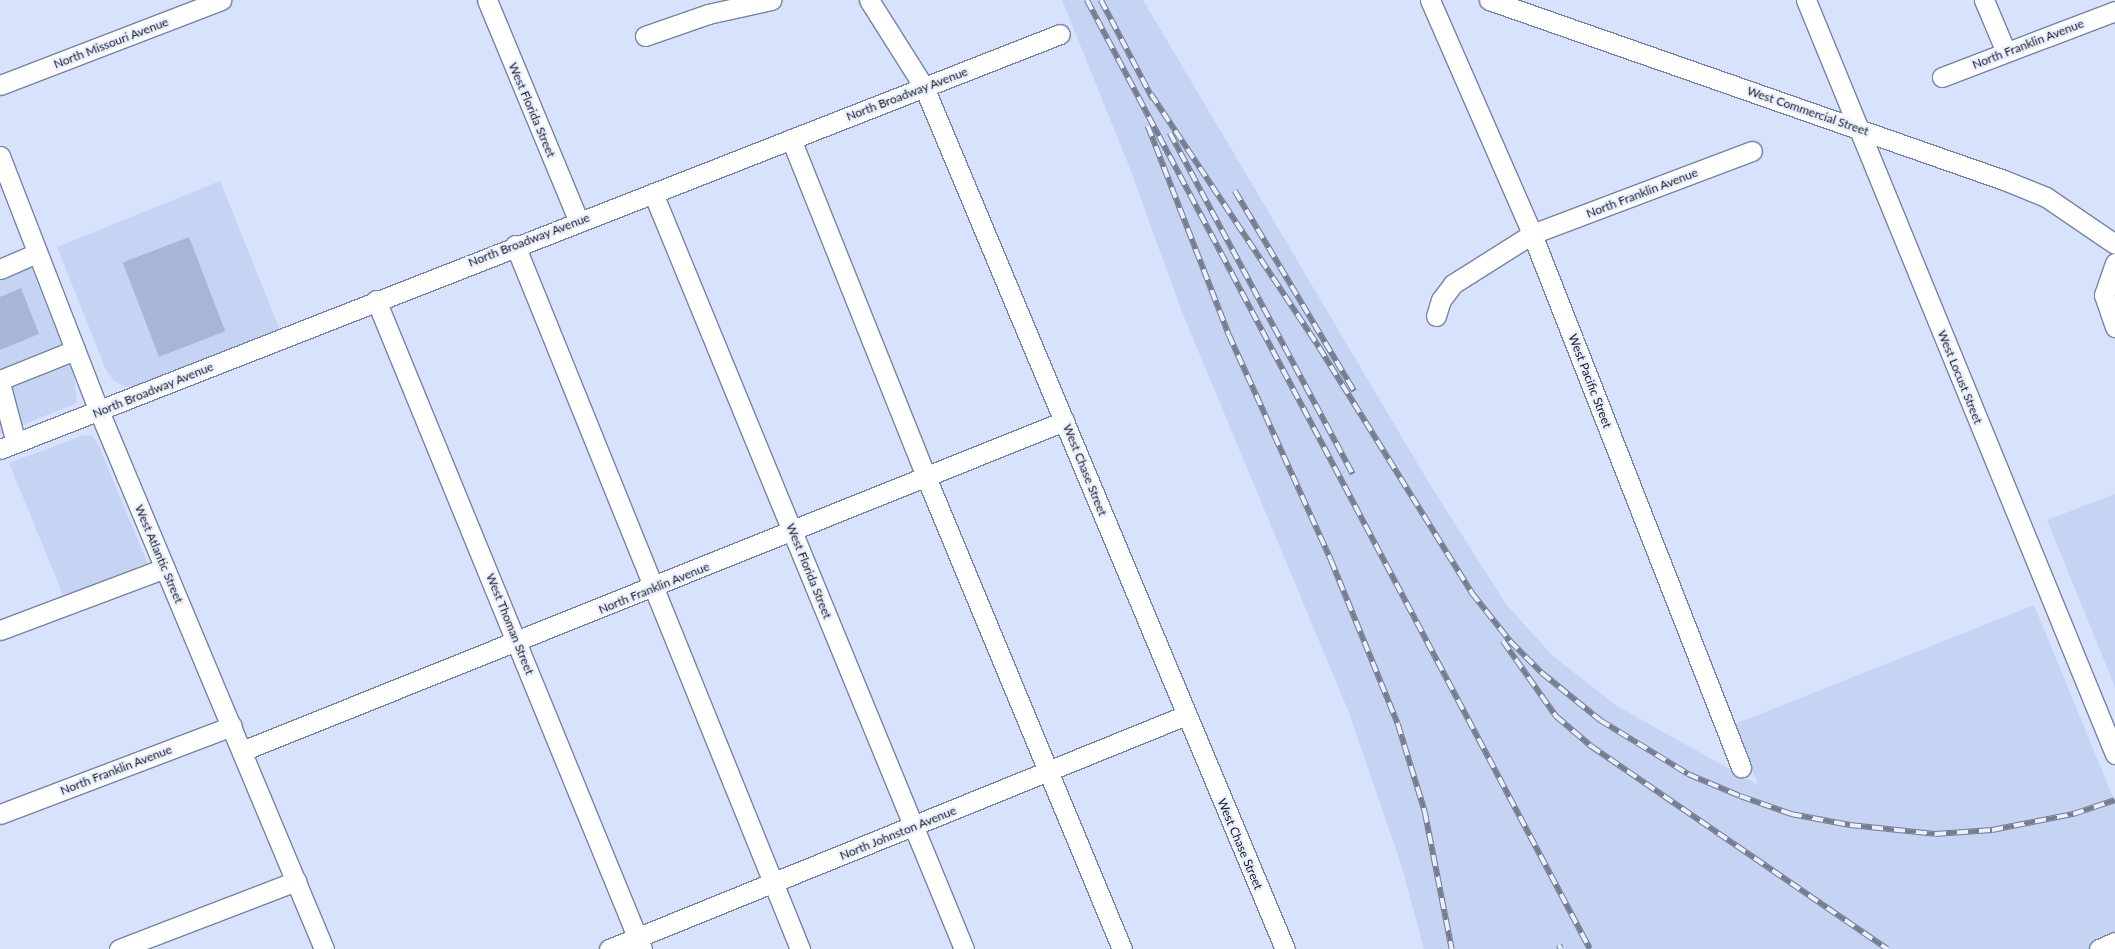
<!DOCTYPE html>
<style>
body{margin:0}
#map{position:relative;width:2115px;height:949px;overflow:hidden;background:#d7e2fd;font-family:Lato,sans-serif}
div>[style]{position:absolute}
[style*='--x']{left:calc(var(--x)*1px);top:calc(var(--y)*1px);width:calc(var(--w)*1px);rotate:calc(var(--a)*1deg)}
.built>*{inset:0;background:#c6d4f4}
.building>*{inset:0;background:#a7b5d6;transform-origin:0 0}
.roads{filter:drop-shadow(1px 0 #7683a2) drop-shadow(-1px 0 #7683a2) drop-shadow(0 1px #7683a2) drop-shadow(0 -1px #7683a2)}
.minor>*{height:19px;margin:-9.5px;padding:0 9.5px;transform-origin:9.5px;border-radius:9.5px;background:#fff}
.rail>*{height:5.5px;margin-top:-2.75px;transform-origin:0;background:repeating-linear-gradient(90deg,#eaf0fd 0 11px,#757d91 0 22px);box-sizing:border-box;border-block:1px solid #757d91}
span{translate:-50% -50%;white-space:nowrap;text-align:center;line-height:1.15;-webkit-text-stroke:4.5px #eaf0fd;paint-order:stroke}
.street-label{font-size:12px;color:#131824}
</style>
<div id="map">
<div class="built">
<i style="clip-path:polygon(1062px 0,1143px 0,1429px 483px,1506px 604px,1553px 656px,1617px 706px,1758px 785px,1735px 724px,2034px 605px,2115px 802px,2115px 949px,1424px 949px,1401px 864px,1349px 713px,1182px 312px,1129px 166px)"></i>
<i style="clip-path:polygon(220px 181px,280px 330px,131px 387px,123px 386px,113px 380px,106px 370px,57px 247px)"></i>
<i style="clip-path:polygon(26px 255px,74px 375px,77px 403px,0 434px,0 265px)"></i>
<i style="clip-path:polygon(84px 435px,92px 436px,98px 444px,154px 579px,70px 612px,9px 463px)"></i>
<i style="clip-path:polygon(2115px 494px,2115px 687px,2047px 520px)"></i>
</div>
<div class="building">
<i style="left:189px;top:237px;width:101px;height:71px;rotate:69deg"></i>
<i style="clip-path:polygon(21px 288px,39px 334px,0 350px,0 297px)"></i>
</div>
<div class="roads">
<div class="minor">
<i style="--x:487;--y:0;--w:238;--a:67.5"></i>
<i style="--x:869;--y:0;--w:103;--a:57.7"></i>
<i style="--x:924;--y:87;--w:935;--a:67.28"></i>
<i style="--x:1430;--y:0;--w:255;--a:66.4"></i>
<i style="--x:1532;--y:234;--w:573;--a:68.59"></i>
<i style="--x:1489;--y:0;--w:546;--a:19.27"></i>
<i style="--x:2004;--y:180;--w:45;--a:22"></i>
<i style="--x:2046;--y:197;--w:83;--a:34.3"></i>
<i style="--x:1806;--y:0;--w:815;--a:67.72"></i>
<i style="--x:1984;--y:0;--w:56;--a:67.1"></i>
<i style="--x:645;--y:36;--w:67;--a:-19.2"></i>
<i style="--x:708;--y:14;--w:65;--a:-12.5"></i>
<i style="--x:1942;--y:77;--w:185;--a:-20.9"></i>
<i style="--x:0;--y:85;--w:237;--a:-21"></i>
<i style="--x:791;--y:139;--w:364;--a:68.2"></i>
<i style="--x:926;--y:477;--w:511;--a:67.45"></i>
<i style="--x:0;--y:156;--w:274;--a:68.8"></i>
<i style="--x:99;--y:411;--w:583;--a:67.3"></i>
<i style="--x:653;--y:193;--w:817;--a:67.64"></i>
<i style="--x:515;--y:245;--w:760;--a:67.96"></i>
<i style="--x:2115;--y:263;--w:34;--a:109"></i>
<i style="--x:2104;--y:295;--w:34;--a:71"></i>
<i style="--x:0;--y:269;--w:40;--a:-23.4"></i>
<i style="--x:376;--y:300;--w:701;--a:67.71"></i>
<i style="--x:1436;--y:316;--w:17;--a:-73"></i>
<i style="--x:1441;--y:300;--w:20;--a:-53"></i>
<i style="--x:1453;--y:284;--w:93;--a:-32.3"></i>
<i style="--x:1532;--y:234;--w:235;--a:-20.7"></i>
<i style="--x:0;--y:380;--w:81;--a:-21.8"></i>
<i style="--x:0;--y:383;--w:62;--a:75.1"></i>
<i style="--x:0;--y:449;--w:1138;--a:-21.38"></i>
<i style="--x:0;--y:630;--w:176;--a:-20.6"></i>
<i style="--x:242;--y:751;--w:886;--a:-21.87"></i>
<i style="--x:0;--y:814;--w:248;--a:-20.8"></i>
<i style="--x:119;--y:949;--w:190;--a:-21"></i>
<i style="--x:609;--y:949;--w:623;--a:-22.07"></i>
<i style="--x:2099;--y:949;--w:17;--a:-24"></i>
</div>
</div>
<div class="rail">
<i style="--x:1087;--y:0;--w:1074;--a:62.07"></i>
<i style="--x:1101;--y:0;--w:112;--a:62.3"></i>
<i style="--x:1151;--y:94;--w:304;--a:56.4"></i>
<i style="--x:1319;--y:347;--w:290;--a:58.1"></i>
<i style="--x:1472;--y:593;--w:61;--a:51.6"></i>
<i style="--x:1510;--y:641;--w:45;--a:45"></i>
<i style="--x:1542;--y:673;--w:75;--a:39"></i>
<i style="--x:1600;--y:720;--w:103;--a:31.5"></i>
<i style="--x:1688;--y:774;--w:56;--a:22.9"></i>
<i style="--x:1740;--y:796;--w:54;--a:19.4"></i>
<i style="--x:1791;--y:814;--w:60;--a:10.6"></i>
<i style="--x:1850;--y:825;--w:85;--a:6"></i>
<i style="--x:1935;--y:834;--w:57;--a:-4"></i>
<i style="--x:1992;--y:830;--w:83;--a:-11.2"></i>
<i style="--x:2073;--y:814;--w:44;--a:-18.4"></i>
<i style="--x:1148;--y:126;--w:224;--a:68.8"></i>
<i style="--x:1229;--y:335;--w:247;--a:65.6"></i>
<i style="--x:1331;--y:560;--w:177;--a:67.8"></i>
<i style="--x:1398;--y:724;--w:92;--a:72.9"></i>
<i style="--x:1425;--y:812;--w:140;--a:78.9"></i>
<i style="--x:1170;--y:133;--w:387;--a:61.8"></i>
<i style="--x:1235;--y:191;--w:233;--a:59.2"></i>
<i style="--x:1503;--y:641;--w:92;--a:54.8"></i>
<i style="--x:1556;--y:716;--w:46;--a:40.6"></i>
<i style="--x:1591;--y:746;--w:359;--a:34.4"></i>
<i style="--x:1559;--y:945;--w:4;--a:63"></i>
</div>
<div class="street-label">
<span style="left:111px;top:43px;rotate:-21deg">North Missouri Avenue</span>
<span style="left:2028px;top:44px;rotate:-21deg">North Franklin Avenue</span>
<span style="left:907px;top:94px;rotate:-21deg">North Broadway Avenue</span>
<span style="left:532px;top:110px;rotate:67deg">West Florida Street</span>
<span style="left:1808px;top:111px;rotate:19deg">West Commercial Street</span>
<span style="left:1642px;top:193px;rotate:-21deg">North Franklin Avenue</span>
<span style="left:529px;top:240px;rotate:-21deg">North Broadway Avenue</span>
<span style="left:1960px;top:377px;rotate:68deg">West Locust Street</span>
<span style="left:1590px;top:381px;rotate:69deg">West Pacific Street</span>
<span style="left:153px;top:390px;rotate:-22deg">North Broadway Avenue</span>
<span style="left:1085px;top:470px;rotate:68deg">West Chase Street</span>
<span style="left:159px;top:554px;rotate:67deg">West Atlantic Street</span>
<span style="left:809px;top:571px;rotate:68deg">West Florida Street</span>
<span style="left:654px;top:588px;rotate:-22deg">North Franklin Avenue</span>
<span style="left:510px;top:624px;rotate:68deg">West Thoman Street</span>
<span style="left:116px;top:770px;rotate:-21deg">North Franklin Avenue</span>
<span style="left:898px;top:833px;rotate:-22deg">North Johnston Avenue</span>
<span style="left:1240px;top:844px;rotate:67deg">West Chase Street</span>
</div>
</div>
